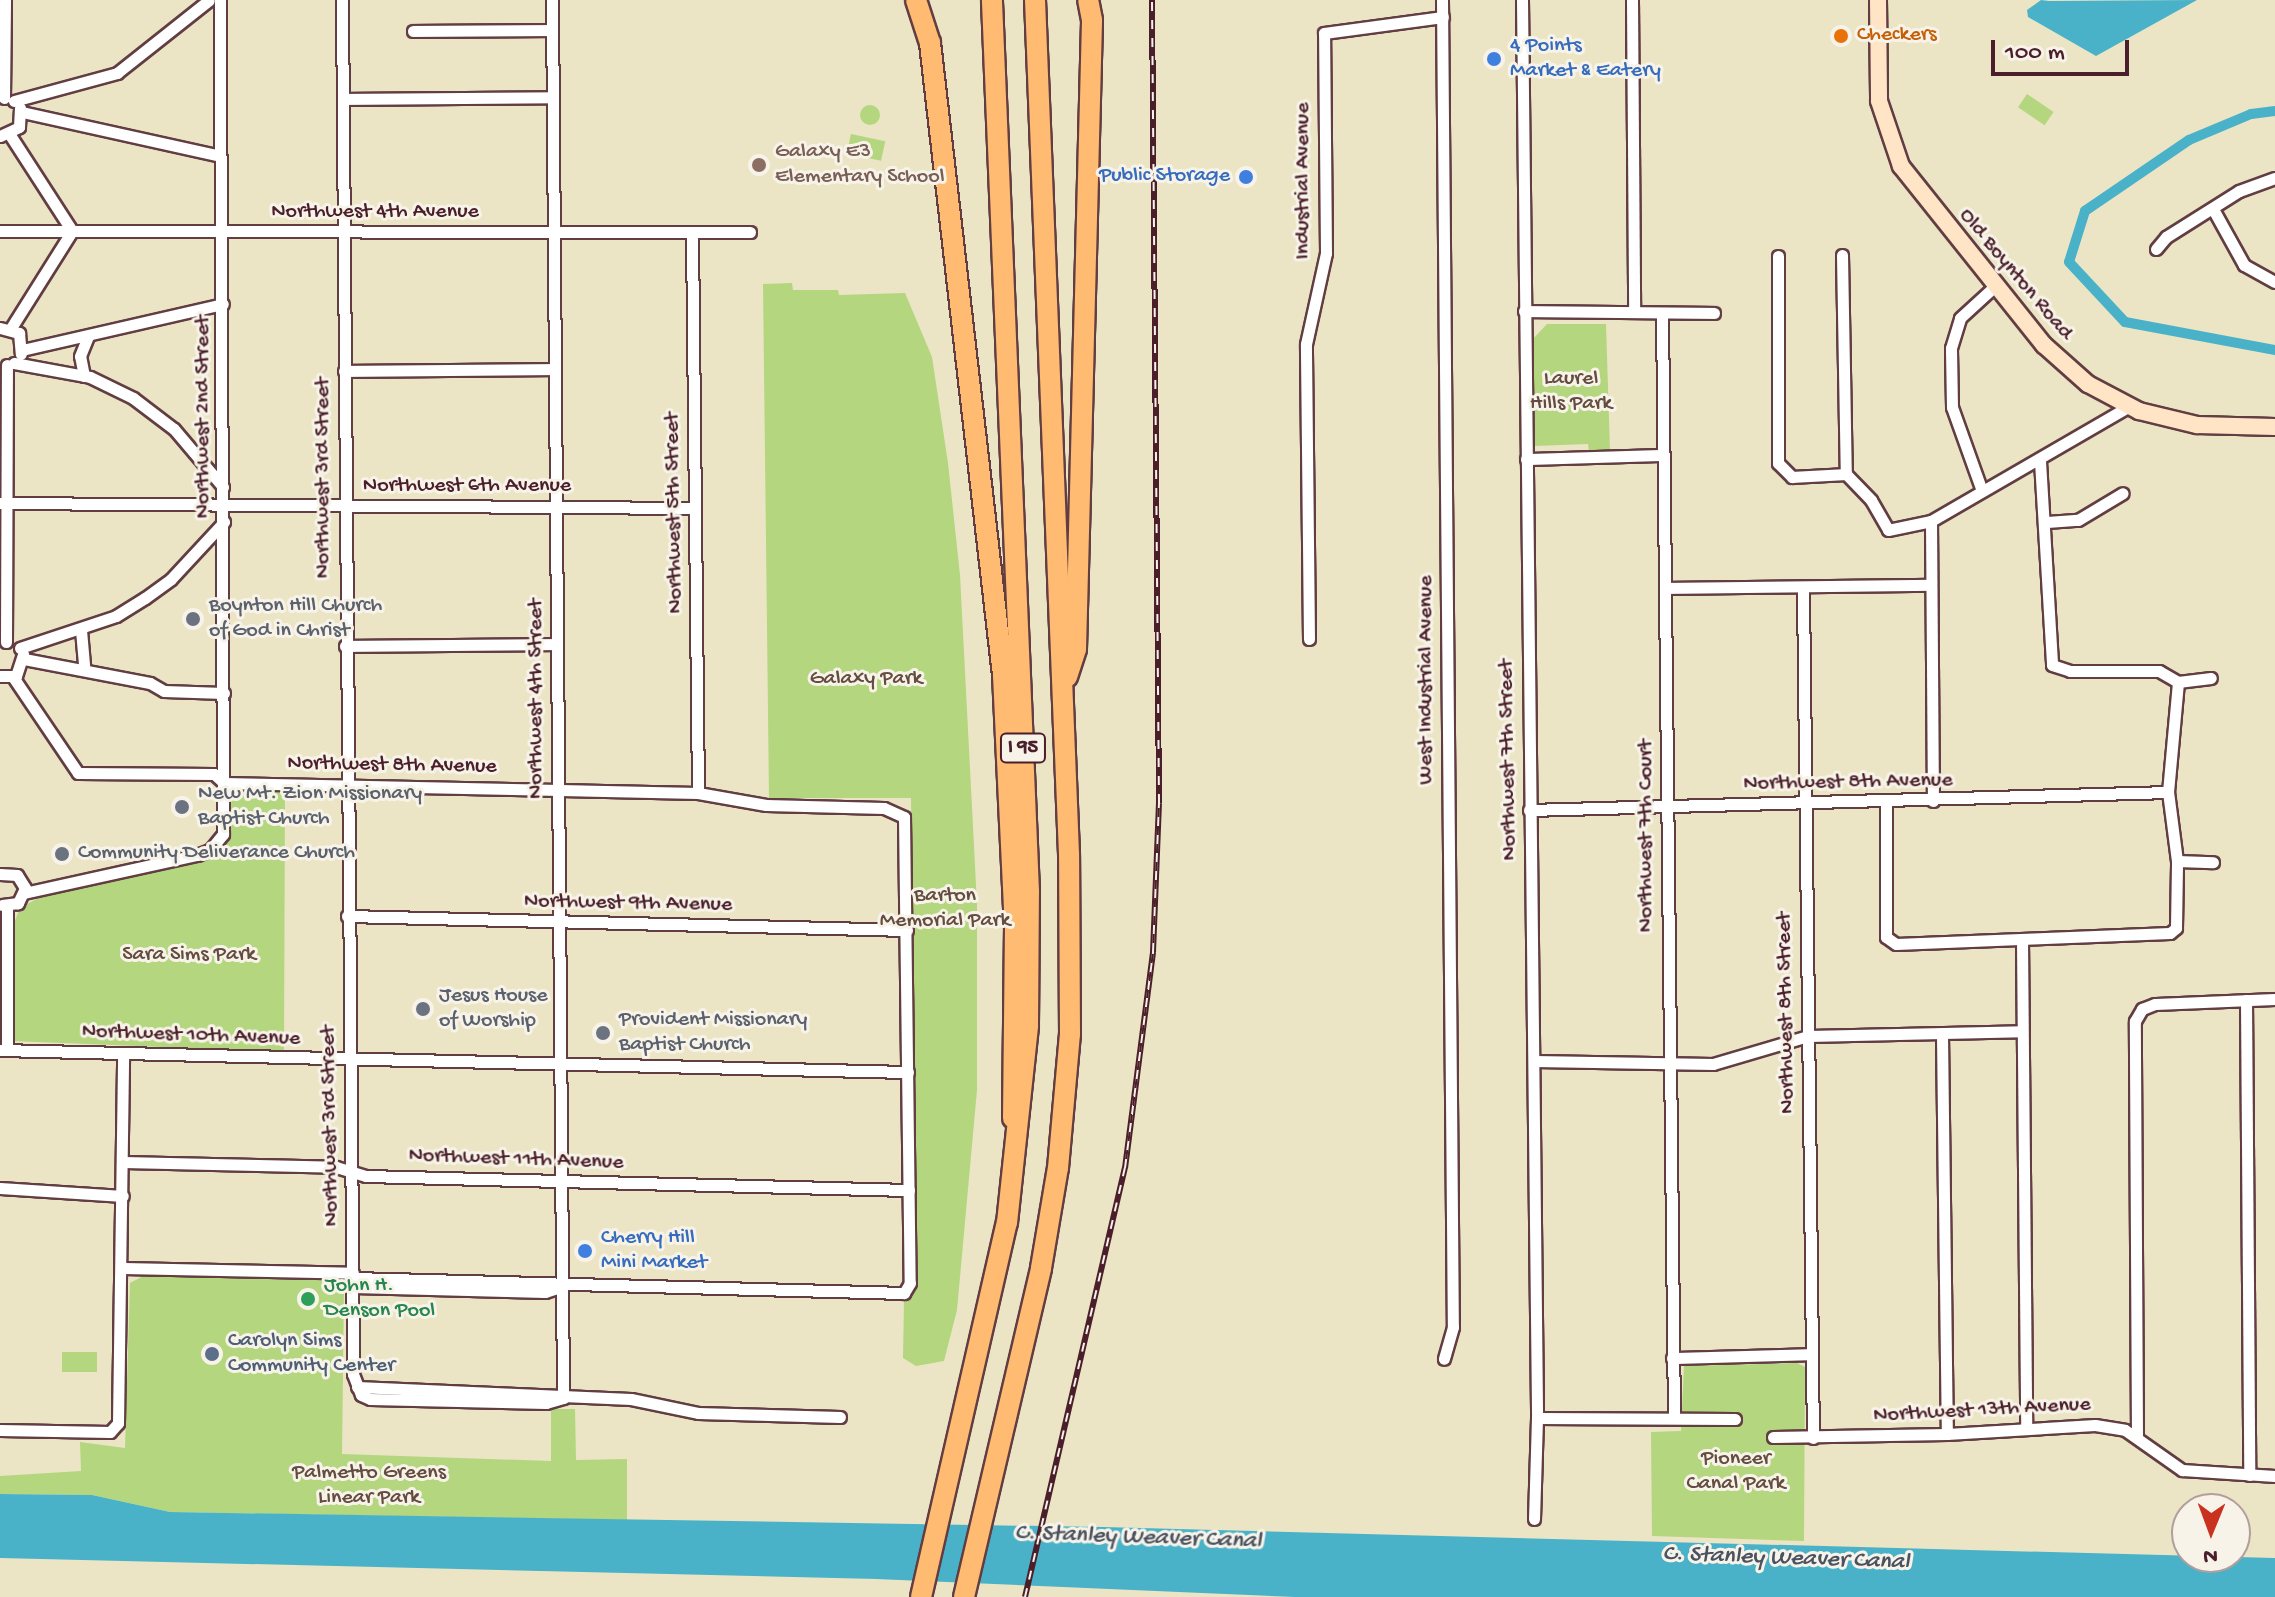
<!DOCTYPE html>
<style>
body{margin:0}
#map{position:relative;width:2275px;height:1597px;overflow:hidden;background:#ebe5c6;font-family:"Gochi Hand",sans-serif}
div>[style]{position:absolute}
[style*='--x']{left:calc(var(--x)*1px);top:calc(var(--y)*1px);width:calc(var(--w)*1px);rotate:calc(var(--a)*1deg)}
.green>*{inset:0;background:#b3d67f;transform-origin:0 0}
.round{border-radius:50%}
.water>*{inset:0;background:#4ab2c8}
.canal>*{height:10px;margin:-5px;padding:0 5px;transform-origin:5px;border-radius:5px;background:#4ab2c8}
.roads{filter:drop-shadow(2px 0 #623d42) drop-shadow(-2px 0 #623d42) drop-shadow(0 2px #623d42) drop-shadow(0 -2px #623d42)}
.street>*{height:11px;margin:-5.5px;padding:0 5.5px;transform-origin:5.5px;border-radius:5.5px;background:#fff}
.secondary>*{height:16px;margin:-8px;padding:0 8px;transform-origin:8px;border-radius:8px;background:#ffe4c6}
.highway>*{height:20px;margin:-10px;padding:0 10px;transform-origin:10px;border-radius:10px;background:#febb71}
.rail>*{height:6px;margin-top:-3px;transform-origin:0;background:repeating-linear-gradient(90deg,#f7f3e8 0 9px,#4a1f2b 0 18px);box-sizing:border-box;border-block:2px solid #4a1f2b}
.dots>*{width:22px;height:22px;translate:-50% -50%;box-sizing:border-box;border:4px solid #f7f3e8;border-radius:50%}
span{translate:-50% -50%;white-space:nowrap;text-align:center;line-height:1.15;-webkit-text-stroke:6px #f7f3e8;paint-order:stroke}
.shield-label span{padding:2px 6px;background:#f7f3e8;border:2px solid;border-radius:6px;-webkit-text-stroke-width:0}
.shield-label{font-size:20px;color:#4a1f2b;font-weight:700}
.food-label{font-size:22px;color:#c56008}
.left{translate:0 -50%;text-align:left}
.shop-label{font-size:22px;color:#366cbe}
.right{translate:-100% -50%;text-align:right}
.education-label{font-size:22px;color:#785e54}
.street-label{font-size:22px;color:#4a1f2b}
.park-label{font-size:22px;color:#644d40}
.worship-label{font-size:22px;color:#5b616d}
.leisure-label{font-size:22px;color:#27864d}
.service-label{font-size:22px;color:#4e5e75}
.water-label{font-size:24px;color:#4a5262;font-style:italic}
.north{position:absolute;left:2171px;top:1493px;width:80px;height:80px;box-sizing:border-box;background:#f7f3e8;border:2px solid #b29e9c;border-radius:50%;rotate:181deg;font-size:22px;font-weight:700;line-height:32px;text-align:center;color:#4a1f2b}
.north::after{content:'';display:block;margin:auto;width:28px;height:36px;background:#c8321e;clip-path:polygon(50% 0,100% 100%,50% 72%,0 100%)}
.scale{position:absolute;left:1991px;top:40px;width:138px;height:36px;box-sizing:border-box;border:4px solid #4a1f2b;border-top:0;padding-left:10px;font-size:24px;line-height:28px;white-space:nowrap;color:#4a1f2b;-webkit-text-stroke:6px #f7f3e8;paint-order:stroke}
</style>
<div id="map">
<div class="green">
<i style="left:2027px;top:94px;width:32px;height:16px;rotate:34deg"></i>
<i class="round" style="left:860px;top:105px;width:20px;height:20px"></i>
<i style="left:851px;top:134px;width:35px;height:20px;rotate:12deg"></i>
<i style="clip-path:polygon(792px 283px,793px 290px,838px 290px,839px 295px,905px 293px,932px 357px,948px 463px,960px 575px,977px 904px,977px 1090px,957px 1310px,944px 1361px,916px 1366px,903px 1358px,904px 1299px,916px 1284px,911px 798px,769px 798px,763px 284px)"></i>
<i style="clip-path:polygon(1547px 324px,1606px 324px,1610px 451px,1589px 452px,1588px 444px,1534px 446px,1532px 340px)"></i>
<i style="clip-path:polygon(229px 788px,285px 788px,284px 1052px,12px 1041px,12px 928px,20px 908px,42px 896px,216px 855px,228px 837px)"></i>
<i style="clip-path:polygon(145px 1275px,330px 1279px,344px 1286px,342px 1454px,551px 1461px,551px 1409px,575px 1409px,576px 1460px,627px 1459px,627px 1520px,170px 1512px,92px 1495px,0 1494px,0 1476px,81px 1471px,80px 1442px,125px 1448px,130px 1283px)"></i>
<i style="left:62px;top:1352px;width:35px;height:20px"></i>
<i style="clip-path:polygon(1797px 1363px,1805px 1367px,1804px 1541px,1652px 1536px,1651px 1432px,1681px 1431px,1684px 1366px)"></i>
</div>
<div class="water">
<i style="clip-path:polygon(2041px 0,2049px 1px,2197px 0,2096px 56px,2028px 17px,2027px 10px)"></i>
<i style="clip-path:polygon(0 1494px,92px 1495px,170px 1512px,1103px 1527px,2275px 1558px,2275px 1597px,1295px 1597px,876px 1579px,0 1558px)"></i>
</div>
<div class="canal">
<i style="--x:2275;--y:111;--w:24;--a:173"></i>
<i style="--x:2251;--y:114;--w:67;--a:157.2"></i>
<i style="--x:2189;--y:140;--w:126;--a:145.7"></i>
<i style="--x:2085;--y:211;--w:53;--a:107.4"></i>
<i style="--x:2069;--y:262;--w:82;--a:47"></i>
<i style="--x:2125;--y:322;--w:153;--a:10.6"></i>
</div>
<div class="roads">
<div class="street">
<i style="--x:342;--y:0;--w:1374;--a:89.54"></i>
<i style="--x:353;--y:1374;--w:22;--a:69"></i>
<i style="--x:361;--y:1395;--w:10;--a:24"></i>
<i style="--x:370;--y:1399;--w:176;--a:1.3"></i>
<i style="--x:546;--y:1403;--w:18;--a:-16"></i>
<i style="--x:552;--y:0;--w:1398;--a:89.55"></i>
<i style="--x:1442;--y:0;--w:1327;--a:89.53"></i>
<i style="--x:1453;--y:1327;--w:33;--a:106"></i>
<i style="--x:1522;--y:0;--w:1418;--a:89.39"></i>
<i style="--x:1537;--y:1418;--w:101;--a:91.7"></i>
<i style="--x:1632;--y:0;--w:312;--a:89.6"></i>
<i style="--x:413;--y:31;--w:138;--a:-0.4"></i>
<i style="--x:4;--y:98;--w:98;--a:-89.4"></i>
<i style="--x:343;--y:99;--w:209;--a:-0.5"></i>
<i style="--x:14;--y:101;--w:107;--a:-15.2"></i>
<i style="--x:117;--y:73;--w:117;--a:-38.4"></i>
<i style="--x:22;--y:112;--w:203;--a:12.5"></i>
<i style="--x:10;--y:135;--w:114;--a:57.1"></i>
<i style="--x:72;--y:231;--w:115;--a:122.2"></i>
<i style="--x:0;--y:136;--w:21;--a:-25"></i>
<i style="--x:19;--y:127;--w:19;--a:-87"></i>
<i style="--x:2213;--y:209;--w:64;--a:61"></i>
<i style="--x:2244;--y:265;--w:35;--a:29"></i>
<i style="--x:0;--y:231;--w:750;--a:0.08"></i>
<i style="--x:692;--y:233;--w:560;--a:89.39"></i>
<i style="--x:2156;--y:249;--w:16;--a:-50"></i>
<i style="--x:2166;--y:237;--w:86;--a:-32.2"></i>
<i style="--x:2239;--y:191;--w:38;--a:-20"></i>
<i style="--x:1842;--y:255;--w:219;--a:89"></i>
<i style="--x:1846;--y:474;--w:36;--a:46"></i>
<i style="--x:1871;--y:500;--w:34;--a:60"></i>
<i style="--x:1888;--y:530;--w:44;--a:-11.8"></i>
<i style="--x:1931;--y:521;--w:228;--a:-30.1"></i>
<i style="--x:1778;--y:256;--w:207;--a:90"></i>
<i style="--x:1778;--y:463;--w:20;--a:45"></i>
<i style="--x:1792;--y:477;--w:54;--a:-3.2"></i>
<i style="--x:1524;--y:311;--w:190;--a:0.6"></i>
<i style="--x:1662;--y:313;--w:1105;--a:89.38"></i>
<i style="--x:0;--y:328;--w:20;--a:15"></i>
<i style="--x:19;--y:333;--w:21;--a:85"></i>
<i style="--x:22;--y:350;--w:206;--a:-12.9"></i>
<i style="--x:14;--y:363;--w:77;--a:10.4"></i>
<i style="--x:90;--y:377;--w:48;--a:26"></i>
<i style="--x:133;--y:398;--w:51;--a:37.1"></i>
<i style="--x:174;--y:429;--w:76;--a:49.8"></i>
<i style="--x:344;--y:371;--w:211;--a:-0.5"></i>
<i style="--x:84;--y:376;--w:20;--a:-101"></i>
<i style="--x:80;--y:356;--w:22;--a:-68"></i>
<i style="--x:1526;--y:459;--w:137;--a:-1.7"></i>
<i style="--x:2040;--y:461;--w:204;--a:86.6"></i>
<i style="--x:2052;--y:665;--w:19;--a:18"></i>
<i style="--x:2070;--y:671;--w:89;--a:0"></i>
<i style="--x:2159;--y:671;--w:22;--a:30"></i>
<i style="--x:1982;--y:491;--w:89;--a:-109.7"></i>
<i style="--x:1952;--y:407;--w:59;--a:-91"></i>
<i style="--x:1951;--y:348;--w:31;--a:-73"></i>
<i style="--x:1960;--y:318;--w:47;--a:-42.4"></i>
<i style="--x:0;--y:503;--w:694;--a:0.41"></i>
<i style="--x:1931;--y:521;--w:280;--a:89.6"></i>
<i style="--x:2047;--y:522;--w:31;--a:-4"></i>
<i style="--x:2078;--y:520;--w:52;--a:-31"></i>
<i style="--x:1667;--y:588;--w:262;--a:-0.7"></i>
<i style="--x:1803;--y:589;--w:849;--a:89.33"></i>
<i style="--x:81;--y:630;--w:38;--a:85"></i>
<i style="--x:1309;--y:639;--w:295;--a:-90.6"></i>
<i style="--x:1306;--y:344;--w:93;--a:-77.6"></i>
<i style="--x:1326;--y:253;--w:220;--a:-90.5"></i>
<i style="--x:1324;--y:33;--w:120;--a:-7.7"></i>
<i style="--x:6;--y:642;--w:277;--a:-89.8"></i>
<i style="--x:345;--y:646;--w:212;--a:-0.5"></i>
<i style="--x:20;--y:648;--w:101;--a:-18.4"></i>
<i style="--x:116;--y:616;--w:34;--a:-32"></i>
<i style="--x:145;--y:598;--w:32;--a:-36"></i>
<i style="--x:171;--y:579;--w:78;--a:-47.1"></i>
<i style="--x:24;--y:659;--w:128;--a:10.8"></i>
<i style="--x:150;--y:683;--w:16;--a:30"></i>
<i style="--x:164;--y:691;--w:60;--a:1.9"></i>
<i style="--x:0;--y:676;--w:16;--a:0"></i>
<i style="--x:16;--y:676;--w:23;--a:-72"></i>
<i style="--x:13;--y:677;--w:116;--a:55.9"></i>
<i style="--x:78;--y:773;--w:136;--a:0.4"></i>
<i style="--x:214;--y:774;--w:13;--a:42"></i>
<i style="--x:224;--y:783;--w:474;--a:1.2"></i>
<i style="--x:698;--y:793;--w:69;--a:10"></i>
<i style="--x:766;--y:805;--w:118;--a:1.5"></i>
<i style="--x:884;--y:808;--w:22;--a:24"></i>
<i style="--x:904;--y:817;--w:466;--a:89.3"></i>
<i style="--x:910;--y:1283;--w:12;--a:121"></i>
<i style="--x:904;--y:1293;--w:551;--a:-178.44"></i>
<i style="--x:2178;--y:682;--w:33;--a:-7"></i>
<i style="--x:1886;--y:802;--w:135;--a:90"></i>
<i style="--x:1886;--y:937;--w:12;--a:35"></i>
<i style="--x:1896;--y:944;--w:274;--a:-2.3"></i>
<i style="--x:2170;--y:933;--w:8;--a:-40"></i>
<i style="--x:2176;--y:928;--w:67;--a:-89.1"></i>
<i style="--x:2177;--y:861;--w:70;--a:-97.4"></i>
<i style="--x:2168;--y:792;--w:110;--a:-84.8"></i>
<i style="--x:1529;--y:810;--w:639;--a:-1.61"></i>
<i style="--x:2177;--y:861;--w:36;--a:2"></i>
<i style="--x:0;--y:874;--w:17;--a:3"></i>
<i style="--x:17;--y:875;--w:15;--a:58"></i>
<i style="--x:25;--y:888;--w:17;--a:115"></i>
<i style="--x:18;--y:903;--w:16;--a:173"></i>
<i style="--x:24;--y:893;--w:177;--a:-12.4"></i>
<i style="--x:197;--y:855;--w:14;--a:-21"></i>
<i style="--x:210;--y:850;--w:21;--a:-51"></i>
<i style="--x:223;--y:834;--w:834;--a:-90.21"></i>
<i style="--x:347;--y:916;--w:560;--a:1.43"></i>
<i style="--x:2022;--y:940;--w:488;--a:89.5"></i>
<i style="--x:2246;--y:1000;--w:475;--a:89.6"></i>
<i style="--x:1942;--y:1035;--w:399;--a:89.3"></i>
<i style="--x:0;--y:1050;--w:908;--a:1.39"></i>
<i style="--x:7;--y:1050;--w:144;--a:-90"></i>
<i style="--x:1534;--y:1061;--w:179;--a:1"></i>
<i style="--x:1713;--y:1064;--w:99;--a:-16.4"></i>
<i style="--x:1808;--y:1036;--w:214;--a:-1.3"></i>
<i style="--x:123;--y:1162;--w:213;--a:1.3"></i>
<i style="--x:336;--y:1167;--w:31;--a:17"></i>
<i style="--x:366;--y:1176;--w:543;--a:1.48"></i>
<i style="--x:0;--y:1188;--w:123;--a:3.7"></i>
<i style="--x:123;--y:1268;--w:230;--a:1.2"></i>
<i style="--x:353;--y:1287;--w:192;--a:1.5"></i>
<i style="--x:545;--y:1292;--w:16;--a:-18"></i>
<i style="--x:1672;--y:1358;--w:139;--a:-1.6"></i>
<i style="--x:357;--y:1387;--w:274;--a:2.5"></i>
<i style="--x:631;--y:1399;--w:68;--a:11.8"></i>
<i style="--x:698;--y:1413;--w:142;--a:1.6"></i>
<i style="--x:1537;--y:1418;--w:198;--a:0.3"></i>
<i style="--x:0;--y:1430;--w:110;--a:1"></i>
<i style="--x:110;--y:1432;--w:12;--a:-48"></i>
<i style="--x:118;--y:1423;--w:369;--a:-89.2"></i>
<i style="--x:1773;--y:1437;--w:174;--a:-1"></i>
<i style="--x:1947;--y:1434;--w:148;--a:-3.5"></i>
<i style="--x:2095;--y:1425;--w:30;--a:9"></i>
<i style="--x:2125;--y:1430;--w:70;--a:35.1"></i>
<i style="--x:2182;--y:1470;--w:93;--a:3.7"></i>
<i style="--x:2137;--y:1437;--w:416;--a:-90.3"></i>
<i style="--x:2135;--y:1021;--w:14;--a:-60"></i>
<i style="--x:2142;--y:1009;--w:14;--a:-21"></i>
<i style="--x:2155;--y:1004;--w:120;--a:-2.4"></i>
</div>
<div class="secondary">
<i style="--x:1878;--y:0;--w:101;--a:89.4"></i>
<i style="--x:1879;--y:101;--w:69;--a:71.3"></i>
<i style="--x:1901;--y:166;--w:229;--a:51.4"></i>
<i style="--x:2044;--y:345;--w:59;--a:41.6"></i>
<i style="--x:2088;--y:384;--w:58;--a:27.9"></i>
<i style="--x:2139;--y:411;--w:60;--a:13.6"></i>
<i style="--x:2197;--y:425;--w:78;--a:1.5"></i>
</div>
<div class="highway">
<i style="--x:916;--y:0;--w:45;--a:72"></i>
<i style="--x:930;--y:43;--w:636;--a:83.41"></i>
<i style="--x:1003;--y:675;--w:252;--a:87.3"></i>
<i style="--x:1015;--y:927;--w:191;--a:90.6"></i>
<i style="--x:1067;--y:677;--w:29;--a:-72"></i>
<i style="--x:1076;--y:649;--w:629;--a:-88.54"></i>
<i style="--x:1092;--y:20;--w:20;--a:-101"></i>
<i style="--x:921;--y:1597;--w:384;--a:-77.1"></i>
<i style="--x:1007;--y:1223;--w:199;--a:-83.9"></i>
<i style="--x:1028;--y:1025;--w:133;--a:-89.6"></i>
<i style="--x:1029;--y:892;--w:893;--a:-92.38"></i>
<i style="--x:964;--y:1597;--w:338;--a:-76.8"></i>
<i style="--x:1041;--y:1268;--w:101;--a:-80.4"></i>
<i style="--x:1058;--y:1168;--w:135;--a:-84.9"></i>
<i style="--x:1070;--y:1034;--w:180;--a:-90.3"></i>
<i style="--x:1069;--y:854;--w:855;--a:-92.28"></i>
</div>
</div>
<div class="rail">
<i style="--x:1025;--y:1597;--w:441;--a:-76.9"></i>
<i style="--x:1125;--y:1168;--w:218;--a:-82.6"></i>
<i style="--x:1153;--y:952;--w:149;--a:-87.7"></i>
<i style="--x:1159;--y:803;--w:803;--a:-90.5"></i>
</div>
<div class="dots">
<i style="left:1841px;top:36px;background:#e8710a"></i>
<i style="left:1494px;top:59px;background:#3f7fe0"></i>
<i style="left:759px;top:165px;background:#8d6e63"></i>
<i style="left:1246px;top:177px;background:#3f7fe0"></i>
<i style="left:193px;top:619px;background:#6b7280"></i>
<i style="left:182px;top:807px;background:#6b7280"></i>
<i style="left:62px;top:854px;background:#6b7280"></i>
<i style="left:423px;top:1009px;background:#6b7280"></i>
<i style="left:603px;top:1033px;background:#6b7280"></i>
<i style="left:585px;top:1251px;background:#3f7fe0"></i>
<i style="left:308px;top:1299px;background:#2e9e5b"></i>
<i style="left:212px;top:1354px;background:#5c6f8a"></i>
</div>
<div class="shield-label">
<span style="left:1023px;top:748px">I 95</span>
</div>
<div class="food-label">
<span class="left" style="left:1857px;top:36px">Checkers</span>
</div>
<div class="shop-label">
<span class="left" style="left:1510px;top:59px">4 Points<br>Market &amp; Eatery</span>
<span class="right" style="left:1230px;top:177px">Public Storage</span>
<span class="left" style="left:601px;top:1251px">Cherry Hill<br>Mini Market</span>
</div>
<div class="education-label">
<span class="left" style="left:775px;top:165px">Galaxy E3<br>Elementary School</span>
</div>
<div class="street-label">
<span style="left:1304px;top:181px;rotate:-90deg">Industrial Avenue</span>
<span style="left:375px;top:213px">Northwest 4th Avenue</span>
<span style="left:2015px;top:275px;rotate:50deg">Old Boynton Road</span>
<span style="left:204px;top:417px;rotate:-90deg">Northwest 2nd Street</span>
<span style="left:324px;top:478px;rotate:-90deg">Northwest 3rd Street</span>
<span style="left:467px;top:487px">Northwest 6th Avenue</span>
<span style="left:675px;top:513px;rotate:-91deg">Northwest 5th Street</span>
<span style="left:1427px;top:680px;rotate:-90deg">West Industrial Avenue</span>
<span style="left:537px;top:699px;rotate:-90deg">Northwest 4th Street</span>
<span style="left:1509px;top:760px;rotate:-91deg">Northwest 7th Street</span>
<span style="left:392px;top:766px;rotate:1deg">Northwest 8th Avenue</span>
<span style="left:1848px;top:783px;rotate:-1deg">Northwest 8th Avenue</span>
<span style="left:1647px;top:836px;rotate:-90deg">Northwest 7th Court</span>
<span style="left:628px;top:904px;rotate:1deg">Northwest 9th Avenue</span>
<span style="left:1787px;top:1013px;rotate:-91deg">Northwest 8th Street</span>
<span style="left:191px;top:1036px;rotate:2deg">Northwest 10th Avenue</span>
<span style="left:331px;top:1126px;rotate:-91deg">Northwest 3rd Street</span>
<span style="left:516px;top:1160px;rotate:2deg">Northwest 11th Avenue</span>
<span style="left:1982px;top:1411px;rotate:-3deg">Northwest 13th Avenue</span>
</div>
<div class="park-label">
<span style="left:1571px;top:392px">Laurel<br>Hills Park</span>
<span style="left:866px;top:680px">Galaxy Park</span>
<span style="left:945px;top:909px">Barton<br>Memorial Park</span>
<span style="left:189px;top:956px">Sara Sims Park</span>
<span style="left:1736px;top:1472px">Pioneer<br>Canal Park</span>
<span style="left:369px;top:1486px">Palmetto Greens<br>Linear Park</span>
</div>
<div class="worship-label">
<span class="left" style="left:209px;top:619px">Boynton Hill Church<br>of God in Christ</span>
<span class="left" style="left:198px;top:807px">New Mt. Zion Missionary<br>Baptist Church</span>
<span class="left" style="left:78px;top:854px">Community Deliverance Church</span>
<span class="left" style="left:439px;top:1009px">Jesus House<br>of Worship</span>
<span class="left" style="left:619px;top:1033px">Provident Missionary<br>Baptist Church</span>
</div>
<div class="leisure-label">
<span class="left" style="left:324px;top:1299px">John H.<br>Denson Pool</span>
</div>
<div class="service-label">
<span class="left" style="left:228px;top:1354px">Carolyn Sims<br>Community Center</span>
</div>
<div class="water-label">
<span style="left:1138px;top:1538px;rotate:2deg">C. Stanley Weaver Canal</span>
<span style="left:1786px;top:1559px;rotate:2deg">C. Stanley Weaver Canal</span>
</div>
<div class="north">N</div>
<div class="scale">100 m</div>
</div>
